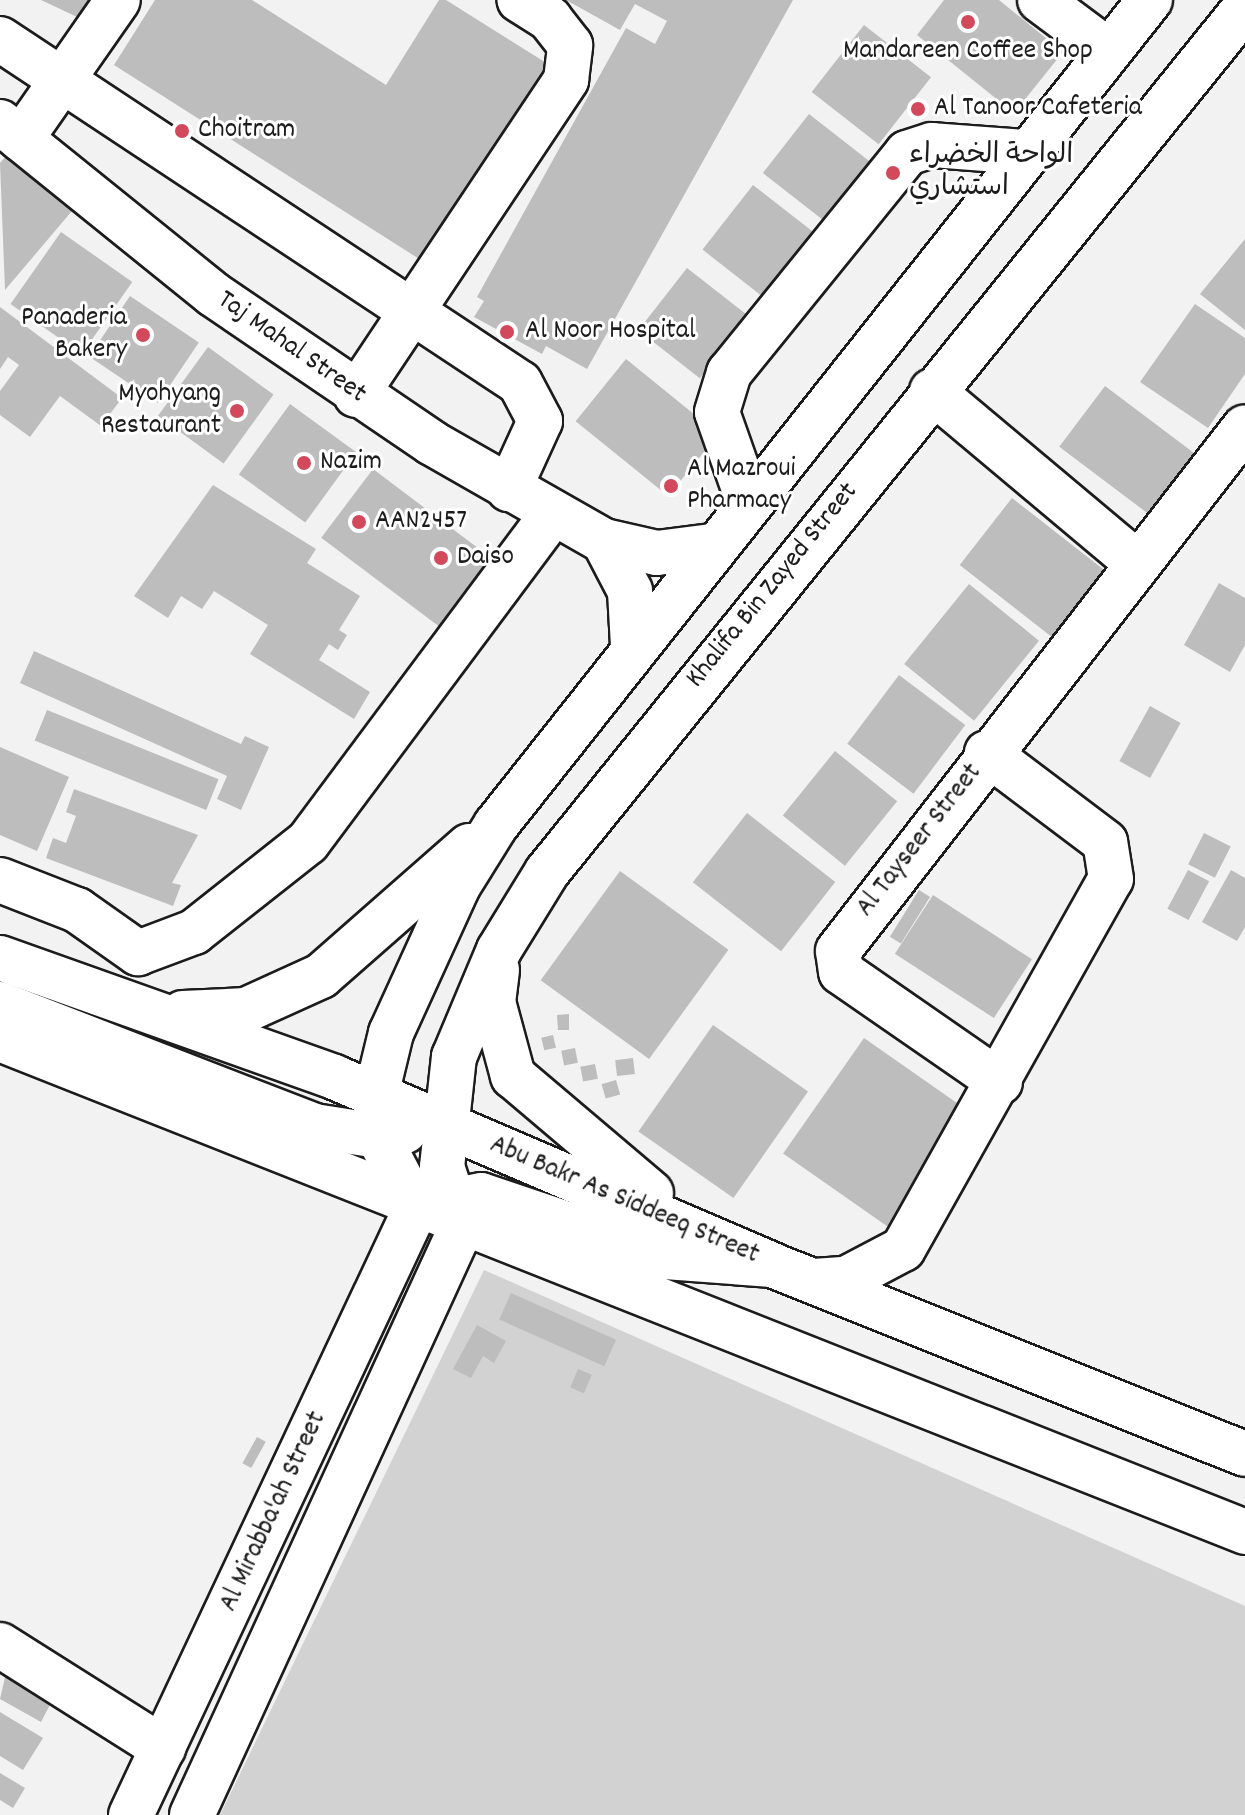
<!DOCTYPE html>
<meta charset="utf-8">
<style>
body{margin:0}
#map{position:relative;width:1245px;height:1815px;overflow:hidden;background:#f2f2f2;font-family:Dekko,"Playpen Sans Arabic",sans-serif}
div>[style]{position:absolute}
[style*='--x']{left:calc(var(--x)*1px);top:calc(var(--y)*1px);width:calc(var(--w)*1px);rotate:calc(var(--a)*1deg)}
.green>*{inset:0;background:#d2d2d2}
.building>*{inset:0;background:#bdbdbd;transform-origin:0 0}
.roads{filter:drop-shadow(2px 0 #1c1c1c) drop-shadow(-2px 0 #1c1c1c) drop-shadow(0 2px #1c1c1c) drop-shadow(0 -2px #1c1c1c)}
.minor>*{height:44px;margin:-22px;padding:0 22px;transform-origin:22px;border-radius:22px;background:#fff}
.major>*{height:44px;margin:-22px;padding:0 22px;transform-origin:22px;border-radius:22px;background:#fff}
.dots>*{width:22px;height:22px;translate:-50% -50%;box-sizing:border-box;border:4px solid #fff;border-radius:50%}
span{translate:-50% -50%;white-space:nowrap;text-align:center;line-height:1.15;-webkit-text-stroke:6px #fff;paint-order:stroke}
.poi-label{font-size:28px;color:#1c1c1c}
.left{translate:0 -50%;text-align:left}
.right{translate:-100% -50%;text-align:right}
.street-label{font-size:28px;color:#1c1c1c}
</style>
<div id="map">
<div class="green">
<i style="clip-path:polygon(484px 1270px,1245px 1606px,1245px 1815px,220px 1815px)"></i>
</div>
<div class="building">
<i style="clip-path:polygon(41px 0,107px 0,92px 24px)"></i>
<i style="clip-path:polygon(155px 0,252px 0,386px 85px,439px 0,446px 0,548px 64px,424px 262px,114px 65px)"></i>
<i style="clip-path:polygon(566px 0,793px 0,587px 369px,546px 346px,542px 354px,474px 317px,484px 301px,477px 297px,626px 28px,655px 44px,667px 21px,635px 4px,620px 30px)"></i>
<i style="clip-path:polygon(944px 0,999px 0,1063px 52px,1014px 113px,917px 35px)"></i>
<i style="left:864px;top:25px;width:85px;height:85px;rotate:38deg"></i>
<i style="left:809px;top:114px;width:78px;height:75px;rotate:38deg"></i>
<i style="clip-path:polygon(12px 149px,77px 205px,5px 290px,0 163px)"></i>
<i style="left:753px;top:185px;width:81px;height:82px;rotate:38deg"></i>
<i style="left:61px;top:232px;width:87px;height:88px;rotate:35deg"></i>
<i style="clip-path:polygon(1245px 239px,1245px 330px,1200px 294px)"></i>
<i style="left:687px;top:268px;width:78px;height:79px;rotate:38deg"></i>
<i style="left:130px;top:296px;width:83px;height:73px;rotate:34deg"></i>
<i style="clip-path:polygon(1195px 304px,1245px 338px,1245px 374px,1208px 428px,1140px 382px)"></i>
<i style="clip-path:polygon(0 307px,122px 398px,101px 426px,60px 396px,30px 437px,0 415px,0 391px,19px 365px,8px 357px,0 369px)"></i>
<i style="left:208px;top:347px;width:81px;height:85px;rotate:36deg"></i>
<i style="left:626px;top:359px;width:119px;height:80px;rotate:39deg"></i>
<i style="left:1105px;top:386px;width:121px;height:76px;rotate:37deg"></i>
<i style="left:290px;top:404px;width:82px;height:87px;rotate:36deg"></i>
<i style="left:373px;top:469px;width:158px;height:86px;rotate:37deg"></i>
<i style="clip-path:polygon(213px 485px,316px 549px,307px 563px,360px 596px,339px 630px,347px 635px,338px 650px,329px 644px,319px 660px,370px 692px,354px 719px,250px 654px,268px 625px,214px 591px,202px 609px,181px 596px,168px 618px,134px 596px)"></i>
<i style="left:1012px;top:498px;width:130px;height:85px;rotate:38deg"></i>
<i style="clip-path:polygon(1219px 583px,1245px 598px,1245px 645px,1230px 672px,1184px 645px)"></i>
<i style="left:969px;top:584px;width:90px;height:103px;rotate:39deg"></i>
<i style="clip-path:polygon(34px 651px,241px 744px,245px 736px,269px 747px,241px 810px,217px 799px,227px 776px,20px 683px)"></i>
<i style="left:899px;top:675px;width:83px;height:86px;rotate:37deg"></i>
<i style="left:1150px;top:706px;width:35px;height:63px;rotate:29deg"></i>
<i style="left:47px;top:710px;width:185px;height:33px;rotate:22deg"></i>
<i style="clip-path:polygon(0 747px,69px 777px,37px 851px,0 835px)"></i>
<i style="left:835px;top:751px;width:80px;height:83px;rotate:39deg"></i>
<i style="clip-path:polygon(74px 789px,198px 835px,172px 883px,181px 885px,173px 906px,46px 858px,53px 838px,66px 843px,76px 816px,66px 812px)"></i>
<i style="left:747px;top:813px;width:112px;height:88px;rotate:38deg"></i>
<i style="left:1204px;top:833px;width:30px;height:35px;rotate:27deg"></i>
<i style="left:1188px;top:870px;width:24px;height:44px;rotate:28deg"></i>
<i style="clip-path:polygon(1231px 870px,1245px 878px,1245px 927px,1237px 941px,1202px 922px)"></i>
<i style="left:620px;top:871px;width:134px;height:135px;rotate:36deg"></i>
<i style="left:919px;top:890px;width:13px;height:55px;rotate:32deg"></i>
<i style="left:933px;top:895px;width:118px;height:70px;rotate:33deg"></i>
<i style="clip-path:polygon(569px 1014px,569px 1030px,558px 1030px,557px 1015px)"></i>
<i style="left:713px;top:1025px;width:116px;height:130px;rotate:35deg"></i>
<i style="left:553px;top:1035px;width:13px;height:12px;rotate:77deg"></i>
<i style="left:864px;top:1038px;width:134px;height:141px;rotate:35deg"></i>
<i style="left:575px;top:1048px;width:15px;height:14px;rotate:79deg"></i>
<i style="left:633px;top:1058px;width:16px;height:18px;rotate:83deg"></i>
<i style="left:595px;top:1064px;width:15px;height:15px;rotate:79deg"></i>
<i style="left:616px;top:1080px;width:15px;height:15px;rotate:74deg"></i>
<i style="left:511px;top:1293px;width:115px;height:29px;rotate:24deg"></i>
<i style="clip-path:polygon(477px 1325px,506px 1341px,494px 1363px,483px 1356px,471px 1378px,453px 1369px)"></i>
<i style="left:578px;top:1369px;width:15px;height:20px;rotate:23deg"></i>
<i style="left:257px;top:1437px;width:10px;height:30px;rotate:29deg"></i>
<i style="clip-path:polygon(6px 1673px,53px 1699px,41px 1722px,0 1699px)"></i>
<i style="clip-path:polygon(0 1712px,43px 1738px,23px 1770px,0 1756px)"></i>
<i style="clip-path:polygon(0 1773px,25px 1788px,13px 1808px,0 1800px)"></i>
</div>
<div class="roads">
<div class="minor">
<i style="--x:1040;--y:0;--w:84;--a:36.7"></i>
<i style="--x:0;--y:39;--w:623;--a:33.49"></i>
<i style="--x:520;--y:383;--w:43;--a:62.2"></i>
<i style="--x:540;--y:421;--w:75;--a:114.5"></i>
<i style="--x:0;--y:122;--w:274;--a:38.9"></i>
<i style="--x:213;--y:294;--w:265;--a:34.2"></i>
<i style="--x:432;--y:443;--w:198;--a:29.7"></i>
<i style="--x:604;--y:541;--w:54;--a:12.8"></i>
<i style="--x:657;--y:553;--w:55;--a:-7.3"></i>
<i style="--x:21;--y:139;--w:169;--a:-55.1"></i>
<i style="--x:932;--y:391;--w:268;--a:40"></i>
<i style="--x:356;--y:395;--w:379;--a:-56.3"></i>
<i style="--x:566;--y:80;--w:35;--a:-83"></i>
<i style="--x:570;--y:45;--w:33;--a:-128"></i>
<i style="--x:550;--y:19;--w:36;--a:-148"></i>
<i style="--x:749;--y:503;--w:96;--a:-109.4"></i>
<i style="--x:717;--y:412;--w:41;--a:-72.9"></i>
<i style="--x:729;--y:373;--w:283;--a:-51"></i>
<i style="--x:907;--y:153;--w:26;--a:-18"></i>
<i style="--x:932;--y:145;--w:94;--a:4.3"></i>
<i style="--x:604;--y:541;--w:56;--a:62.5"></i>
<i style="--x:630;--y:591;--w:56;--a:86.9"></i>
<i style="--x:0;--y:880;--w:83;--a:21.3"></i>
<i style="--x:77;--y:910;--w:75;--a:35.2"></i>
<i style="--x:138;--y:953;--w:60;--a:-20.6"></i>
<i style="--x:194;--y:932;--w:145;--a:-38.3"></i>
<i style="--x:308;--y:842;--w:410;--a:-53.3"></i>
<i style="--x:1000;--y:1082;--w:193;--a:-145.3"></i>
<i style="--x:841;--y:972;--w:21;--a:-98"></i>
<i style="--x:838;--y:951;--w:663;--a:-52.16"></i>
<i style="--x:814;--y:1281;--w:32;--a:-4"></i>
<i style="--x:846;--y:1279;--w:64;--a:-27.8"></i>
<i style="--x:903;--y:1249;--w:424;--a:-60.7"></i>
<i style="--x:1111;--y:879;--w:37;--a:-99"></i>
<i style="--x:1105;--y:842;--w:148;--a:-143"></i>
<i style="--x:0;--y:1645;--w:193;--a:32.3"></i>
<i style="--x:131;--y:1815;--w:671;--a:-64.85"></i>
<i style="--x:192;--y:1815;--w:648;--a:-65.37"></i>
</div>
<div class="major">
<i style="--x:0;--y:958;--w:355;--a:19.6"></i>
<i style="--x:334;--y:1077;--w:477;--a:23.2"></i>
<i style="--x:772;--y:1265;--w:509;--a:21.78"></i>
<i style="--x:497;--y:970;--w:32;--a:97"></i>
<i style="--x:493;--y:1002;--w:77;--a:74.9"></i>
<i style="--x:513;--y:1076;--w:181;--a:40.3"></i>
<i style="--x:0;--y:1004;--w:337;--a:21.2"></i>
<i style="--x:314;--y:1126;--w:65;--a:8.9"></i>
<i style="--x:378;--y:1136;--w:27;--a:-10"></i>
<i style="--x:183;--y:1013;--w:63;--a:-2.7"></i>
<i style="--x:246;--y:1010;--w:82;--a:-24.4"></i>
<i style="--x:321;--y:976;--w:197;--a:-41.3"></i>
<i style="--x:0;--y:1039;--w:1339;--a:21.6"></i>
<i style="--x:461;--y:1224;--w:60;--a:-108.4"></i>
<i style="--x:442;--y:1167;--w:111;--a:-83.8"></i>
<i style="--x:454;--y:1057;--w:116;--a:-67.2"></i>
<i style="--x:499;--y:950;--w:92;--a:-58.4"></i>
<i style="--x:547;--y:872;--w:1111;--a:-51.07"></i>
<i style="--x:772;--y:1265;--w:107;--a:-175.7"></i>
<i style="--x:665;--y:1257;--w:194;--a:-161.4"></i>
<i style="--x:481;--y:1195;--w:66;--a:168.7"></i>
<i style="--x:416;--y:1208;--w:81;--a:-117.8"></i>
<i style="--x:378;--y:1136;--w:41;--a:-92.8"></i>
<i style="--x:376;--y:1095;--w:64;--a:-76.4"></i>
<i style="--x:391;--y:1033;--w:162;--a:-65.5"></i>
<i style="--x:458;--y:886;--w:72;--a:-58.1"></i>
<i style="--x:496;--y:825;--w:1053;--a:-51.6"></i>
</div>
</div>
<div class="dots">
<i style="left:968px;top:22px;background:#d1495b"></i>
<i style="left:918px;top:109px;background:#d1495b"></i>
<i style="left:182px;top:131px;background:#d1495b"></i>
<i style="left:893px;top:173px;background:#d1495b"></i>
<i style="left:507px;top:332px;background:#d1495b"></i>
<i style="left:143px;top:335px;background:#d1495b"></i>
<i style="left:237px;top:411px;background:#d1495b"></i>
<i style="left:304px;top:463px;background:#d1495b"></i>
<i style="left:671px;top:486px;background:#d1495b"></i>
<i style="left:359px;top:522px;background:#d1495b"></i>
<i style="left:441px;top:558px;background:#d1495b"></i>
</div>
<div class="poi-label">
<span style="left:968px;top:52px">Mandareen Coffee Shop</span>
<span class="left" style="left:934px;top:109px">Al Tanoor Cafeteria</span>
<span class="left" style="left:198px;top:131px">Choitram</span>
<span class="left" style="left:909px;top:173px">الواحة الخضراء<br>استشاري</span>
<span class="right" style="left:127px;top:335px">Panaderia<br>Bakery</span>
<span class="left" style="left:525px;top:332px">Al Noor Hospital</span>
<span class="right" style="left:221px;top:411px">Myohyang<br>Restaurant</span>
<span class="left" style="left:320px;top:463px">Nazim</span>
<span class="left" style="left:687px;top:486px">Al Mazroui<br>Pharmacy</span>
<span class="left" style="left:375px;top:522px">AAN2457</span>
<span class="left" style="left:457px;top:558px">Daiso</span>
</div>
<div class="street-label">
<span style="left:291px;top:348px;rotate:35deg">Taj Mahal Street</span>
<span style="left:773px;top:586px;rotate:-51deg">Khalifa Bin Zayed Street</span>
<span style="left:920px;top:841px;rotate:-52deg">Al Tayseer Street</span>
<span style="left:624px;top:1201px;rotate:23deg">Abu Bakr As Siddeeq Street</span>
<span style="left:274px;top:1512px;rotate:-65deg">Al Mirabba'ah Street</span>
</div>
</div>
